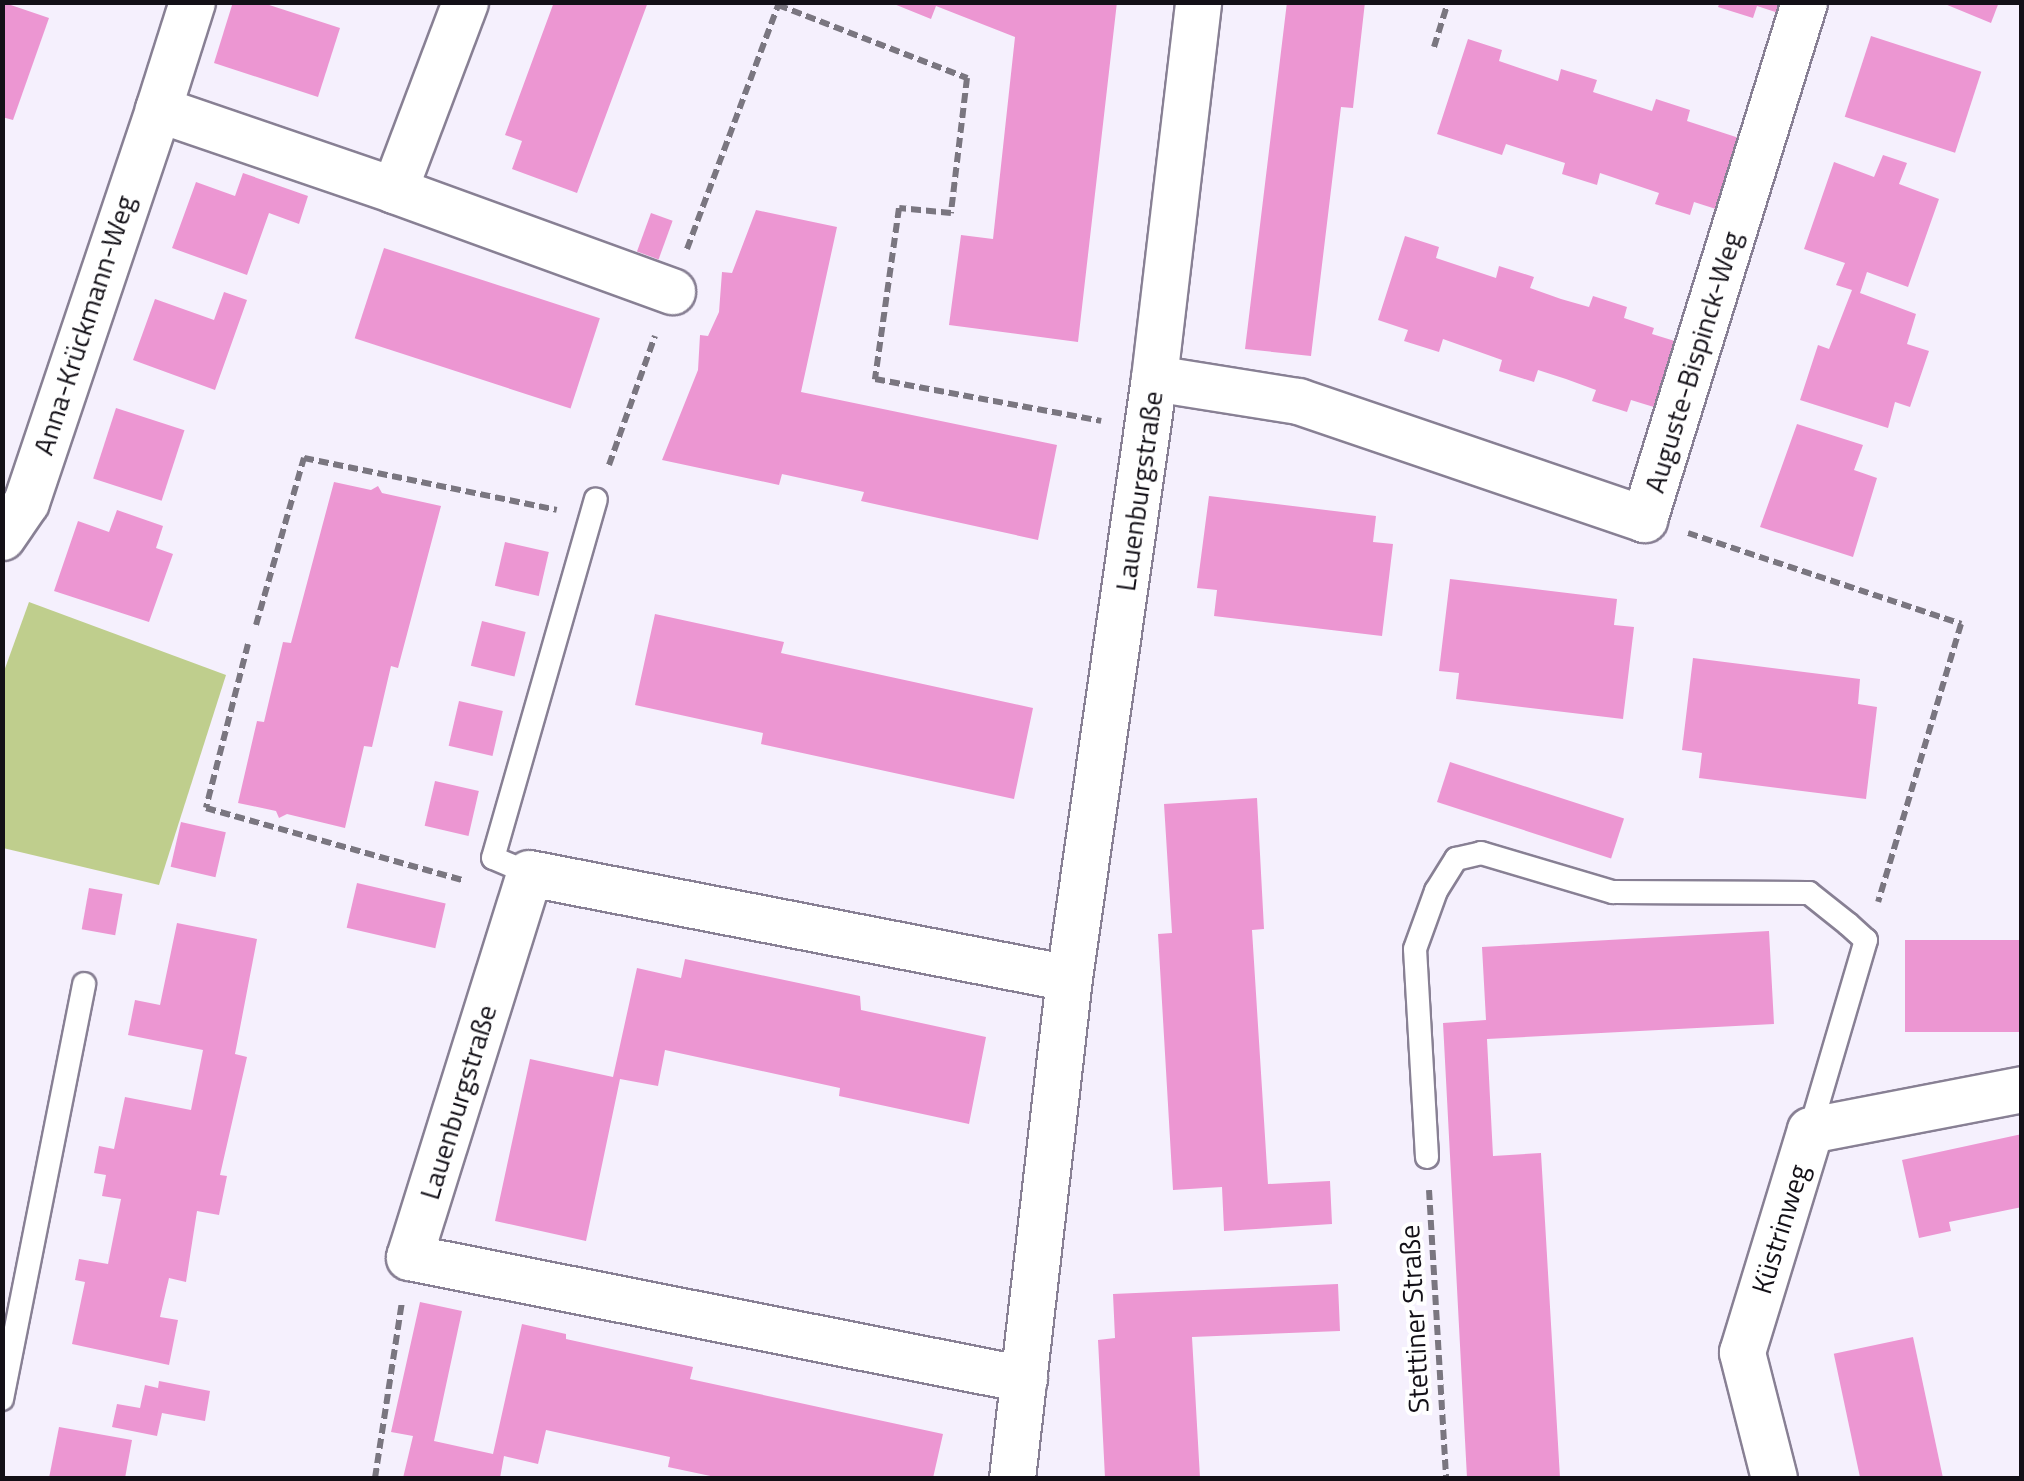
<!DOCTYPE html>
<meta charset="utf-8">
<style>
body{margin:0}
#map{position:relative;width:2024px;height:1481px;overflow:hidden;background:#f5f0fd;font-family:"Titillium Web",sans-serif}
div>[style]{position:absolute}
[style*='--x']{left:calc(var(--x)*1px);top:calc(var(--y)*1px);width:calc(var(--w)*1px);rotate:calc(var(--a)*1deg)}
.green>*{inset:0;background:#bfce8d}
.building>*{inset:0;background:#ec96d2;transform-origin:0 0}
.path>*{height:6px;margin-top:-3px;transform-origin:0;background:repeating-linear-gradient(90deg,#7a7680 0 10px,transparent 0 15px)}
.roads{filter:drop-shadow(2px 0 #888094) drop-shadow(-2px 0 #888094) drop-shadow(0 2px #888094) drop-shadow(0 -2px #888094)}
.lane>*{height:22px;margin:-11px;padding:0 11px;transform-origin:11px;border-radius:11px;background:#fff}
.street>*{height:45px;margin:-22.5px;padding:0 22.5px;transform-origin:22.5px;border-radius:22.5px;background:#fff}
span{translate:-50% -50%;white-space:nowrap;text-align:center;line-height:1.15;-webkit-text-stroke:8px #fff;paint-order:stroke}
.street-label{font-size:28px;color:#131017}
.frame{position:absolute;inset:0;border:5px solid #131017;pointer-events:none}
</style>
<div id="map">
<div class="green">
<i style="clip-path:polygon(29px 602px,226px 675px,159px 885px,3px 848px,3px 674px)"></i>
</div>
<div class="building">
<i style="clip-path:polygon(2px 2px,49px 18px,13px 120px,2px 117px)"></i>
<i style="clip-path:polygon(233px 2px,260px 2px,340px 28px,318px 97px,214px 63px)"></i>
<i style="clip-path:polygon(554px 2px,648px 2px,577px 193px,512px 169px,522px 141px,505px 135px)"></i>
<i style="clip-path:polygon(889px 2px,1117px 2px,1078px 342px,949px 325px,961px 235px,993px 239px,1015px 37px,936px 6px,931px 19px)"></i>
<i style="clip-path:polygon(1287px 2px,1365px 2px,1353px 108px,1341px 107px,1311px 356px,1245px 349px)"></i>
<i style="clip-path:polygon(1720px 2px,1789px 2px,1785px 15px,1757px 6px,1753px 18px,1718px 7px)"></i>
<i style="clip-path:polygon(1940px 2px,1999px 2px,1991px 23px)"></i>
<i style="left:1871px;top:36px;width:116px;height:85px;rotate:18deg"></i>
<i style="clip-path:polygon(1468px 39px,1502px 50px,1499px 61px,1558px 81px,1561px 69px,1597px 80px,1593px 92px,1652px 111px,1656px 99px,1690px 110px,1687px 121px,1742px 139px,1719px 210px,1694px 202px,1690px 215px,1655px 204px,1659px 193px,1600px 173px,1597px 185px,1562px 174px,1565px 163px,1506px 144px,1502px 155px,1437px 134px)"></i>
<i style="clip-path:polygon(1883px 155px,1907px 163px,1899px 184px,1939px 199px,1908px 287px,1867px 272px,1860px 293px,1916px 314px,1907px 344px,1929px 351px,1910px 407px,1895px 402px,1888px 428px,1800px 400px,1818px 345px,1829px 349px,1852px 290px,1836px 285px,1845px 263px,1804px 249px,1834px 162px,1874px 177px)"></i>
<i style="clip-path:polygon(243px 173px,308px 196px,299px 224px,269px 213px,247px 275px,172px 248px,196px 182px,235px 196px)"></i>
<i style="clip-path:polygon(756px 210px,837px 227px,801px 392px,1057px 445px,1038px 540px,861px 501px,864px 492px,782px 474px,779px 485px,662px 460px,698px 370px,700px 335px,708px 336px,719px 312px,722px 272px,732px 273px)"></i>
<i style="left:651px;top:213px;width:23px;height:41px;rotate:20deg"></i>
<i style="clip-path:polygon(1405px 236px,1439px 247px,1436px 258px,1496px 278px,1499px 266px,1534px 277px,1530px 288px,1561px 299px,1589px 307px,1593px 296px,1627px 307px,1624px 318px,1654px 328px,1652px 334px,1678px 342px,1657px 408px,1631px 400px,1627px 412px,1592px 401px,1596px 390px,1566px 379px,1538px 370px,1534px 382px,1499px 371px,1502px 360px,1443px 339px,1439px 352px,1404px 341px,1408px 330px,1378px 320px)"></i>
<i style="left:384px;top:248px;width:227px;height:95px;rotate:18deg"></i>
<i style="clip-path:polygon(224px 292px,247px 300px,215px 390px,133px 360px,155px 299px,214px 320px)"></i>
<i style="left:116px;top:408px;width:72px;height:74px;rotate:18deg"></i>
<i style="clip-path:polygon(1797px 424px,1863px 445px,1854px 470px,1877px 478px,1853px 557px,1760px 527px)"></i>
<i style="clip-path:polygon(334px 482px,371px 490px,378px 486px,382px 493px,441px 506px,398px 668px,391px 666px,372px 747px,364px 746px,345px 828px,287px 814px,279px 818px,276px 811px,238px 803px,257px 721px,264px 722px,283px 642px,291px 643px)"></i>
<i style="clip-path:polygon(1209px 496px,1376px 516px,1373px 542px,1393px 544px,1382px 636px,1214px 616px,1217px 590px,1197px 588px)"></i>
<i style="clip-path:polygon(117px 510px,163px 526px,156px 548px,173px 554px,149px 622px,54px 591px,78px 521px,109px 532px)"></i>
<i style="left:505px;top:542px;width:45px;height:45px;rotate:13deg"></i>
<i style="clip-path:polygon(1450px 579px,1617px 599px,1614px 625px,1634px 627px,1623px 719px,1456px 699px,1459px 673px,1439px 671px)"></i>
<i style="clip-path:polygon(655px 614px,784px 642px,781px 653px,1033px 708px,1014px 799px,761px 744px,763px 733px,635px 705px)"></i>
<i style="left:482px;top:621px;width:45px;height:46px;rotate:14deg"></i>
<i style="clip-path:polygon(1693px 658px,1860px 679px,1858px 704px,1877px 707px,1866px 799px,1699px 778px,1702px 753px,1682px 750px)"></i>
<i style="left:459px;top:701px;width:45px;height:46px;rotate:13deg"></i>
<i style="left:1450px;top:762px;width:183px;height:42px;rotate:18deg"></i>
<i style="left:435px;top:781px;width:45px;height:46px;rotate:13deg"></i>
<i style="clip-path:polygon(1257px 798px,1264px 929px,1252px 930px,1268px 1184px,1330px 1181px,1332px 1224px,1224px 1231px,1222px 1187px,1173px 1190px,1158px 934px,1172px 933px,1164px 804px)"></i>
<i style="left:181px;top:822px;width:46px;height:46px;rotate:13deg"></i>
<i style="left:357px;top:883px;width:91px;height:46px;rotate:13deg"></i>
<i style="left:89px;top:888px;width:34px;height:42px;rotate:10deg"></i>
<i style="clip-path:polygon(177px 923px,257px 939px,235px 1054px,247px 1057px,220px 1175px,227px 1176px,219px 1215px,197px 1211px,186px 1282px,169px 1278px,160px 1317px,178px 1320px,169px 1365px,72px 1344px,85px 1282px,75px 1280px,79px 1259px,108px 1264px,121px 1199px,102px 1196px,106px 1175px,94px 1173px,99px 1146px,114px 1149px,125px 1097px,191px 1110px,203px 1050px,128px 1035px,135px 1000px,160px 1005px)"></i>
<i style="clip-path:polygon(1769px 931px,1774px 1024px,1487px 1039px,1493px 1156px,1541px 1153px,1560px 1478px,1467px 1478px,1443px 1023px,1486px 1020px,1482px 947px)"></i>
<i style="left:2022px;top:940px;width:92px;height:117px;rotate:90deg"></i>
<i style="clip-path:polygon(685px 959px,860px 996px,861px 1010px,986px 1037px,969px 1124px,839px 1096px,840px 1088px,665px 1050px,658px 1086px,620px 1079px,586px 1241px,495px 1221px,530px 1059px,613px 1077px,637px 968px,681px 978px)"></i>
<i style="clip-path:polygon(2022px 1134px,2022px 1207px,1949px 1222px,1951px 1231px,1919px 1238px,1902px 1160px)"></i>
<i style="clip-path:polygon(1338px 1284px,1340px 1331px,1192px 1337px,1200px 1478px,1105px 1478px,1098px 1340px,1115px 1338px,1113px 1294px)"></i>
<i style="clip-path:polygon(420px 1302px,462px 1311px,434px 1441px,493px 1454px,522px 1324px,566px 1334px,566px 1339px,693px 1367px,690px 1379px,943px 1434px,933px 1478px,720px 1478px,668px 1467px,670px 1457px,546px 1430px,538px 1464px,504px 1456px,500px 1478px,403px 1478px,413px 1436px,391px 1432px)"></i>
<i style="left:1913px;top:1337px;width:144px;height:81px;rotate:78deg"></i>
<i style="clip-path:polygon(159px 1381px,210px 1391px,205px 1421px,162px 1413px,157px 1436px,112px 1427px,117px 1404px,140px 1408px,145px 1385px,158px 1388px)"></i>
<i style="clip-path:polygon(59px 1427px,132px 1440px,125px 1478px,49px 1478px)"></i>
</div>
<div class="path">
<i style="--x:778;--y:5;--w:203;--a:21.1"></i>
<i style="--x:967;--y:78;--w:136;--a:96.8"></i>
<i style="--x:951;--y:213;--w:52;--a:-174.5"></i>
<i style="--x:899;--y:208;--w:173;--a:98"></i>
<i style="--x:875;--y:379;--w:230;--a:10.5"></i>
<i style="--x:1434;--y:47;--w:47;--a:-72.7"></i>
<i style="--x:687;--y:249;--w:263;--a:-69.5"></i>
<i style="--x:609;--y:465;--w:137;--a:-70.4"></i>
<i style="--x:1688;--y:533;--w:288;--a:18.4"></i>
<i style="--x:1961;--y:624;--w:290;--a:106.6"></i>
<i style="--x:256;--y:625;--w:174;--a:-74"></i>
<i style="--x:304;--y:458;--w:258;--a:11.6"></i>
<i style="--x:248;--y:644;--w:169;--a:104.4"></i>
<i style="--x:206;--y:808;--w:267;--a:15.7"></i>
<i style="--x:1429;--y:1190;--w:289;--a:86.6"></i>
<i style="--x:375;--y:1478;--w:178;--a:-81.3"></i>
</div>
<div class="roads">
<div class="lane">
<i style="--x:529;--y:873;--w:39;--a:-157"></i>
<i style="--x:493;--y:858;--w:373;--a:-74"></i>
<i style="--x:1427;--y:1157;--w:208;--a:-93.3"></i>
<i style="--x:1415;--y:949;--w:62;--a:-70.1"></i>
<i style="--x:1436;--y:891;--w:38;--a:-58"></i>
<i style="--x:1456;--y:859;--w:26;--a:-13"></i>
<i style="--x:1481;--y:853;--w:138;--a:16.5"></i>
<i style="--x:1613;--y:892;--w:196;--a:0.3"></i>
<i style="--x:1809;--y:893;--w:50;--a:38.5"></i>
<i style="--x:1848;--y:924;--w:24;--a:42"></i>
<i style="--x:1866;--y:940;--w:198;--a:106.4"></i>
<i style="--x:2;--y:1399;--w:423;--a:-78.8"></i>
</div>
<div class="street">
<i style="--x:158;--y:109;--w:112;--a:-72.4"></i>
<i style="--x:394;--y:190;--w:296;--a:20"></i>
<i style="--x:1154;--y:378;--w:146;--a:9.1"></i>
<i style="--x:1298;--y:401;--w:366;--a:18.8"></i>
<i style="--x:1644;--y:519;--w:541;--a:-72.8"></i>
<i style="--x:2;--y:537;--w:42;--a:-55.6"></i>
<i style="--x:26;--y:502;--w:415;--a:-71.4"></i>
<i style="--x:158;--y:109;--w:250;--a:18.9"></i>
<i style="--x:394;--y:190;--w:201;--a:-69.3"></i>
<i style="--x:1024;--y:1379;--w:627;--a:-168.78"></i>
<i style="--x:409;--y:1257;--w:402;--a:-72.6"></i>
<i style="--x:529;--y:873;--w:550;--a:11"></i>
<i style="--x:1012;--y:1478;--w:503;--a:-83.5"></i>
<i style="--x:1069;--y:978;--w:606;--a:-81.94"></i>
<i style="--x:1154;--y:378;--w:379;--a:-83.3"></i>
<i style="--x:1774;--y:1478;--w:130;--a:-104.3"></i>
<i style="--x:1742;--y:1352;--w:232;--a:-73"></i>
<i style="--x:1810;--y:1130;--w:216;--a:-10.9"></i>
</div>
</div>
<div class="street-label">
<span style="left:84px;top:325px;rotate:-72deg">Anna-Krückmann-Weg</span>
<span style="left:1693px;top:362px;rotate:-73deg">Auguste-Bispinck-Weg</span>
<span style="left:1139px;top:491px;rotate:-82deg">Lauenburgstraße</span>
<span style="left:458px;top:1102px;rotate:-73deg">Lauenburgstraße</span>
<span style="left:1780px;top:1229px;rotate:-73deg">Küstrinweg</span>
<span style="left:1414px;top:1319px;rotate:-93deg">Stettiner Straße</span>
</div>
<div class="frame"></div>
</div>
